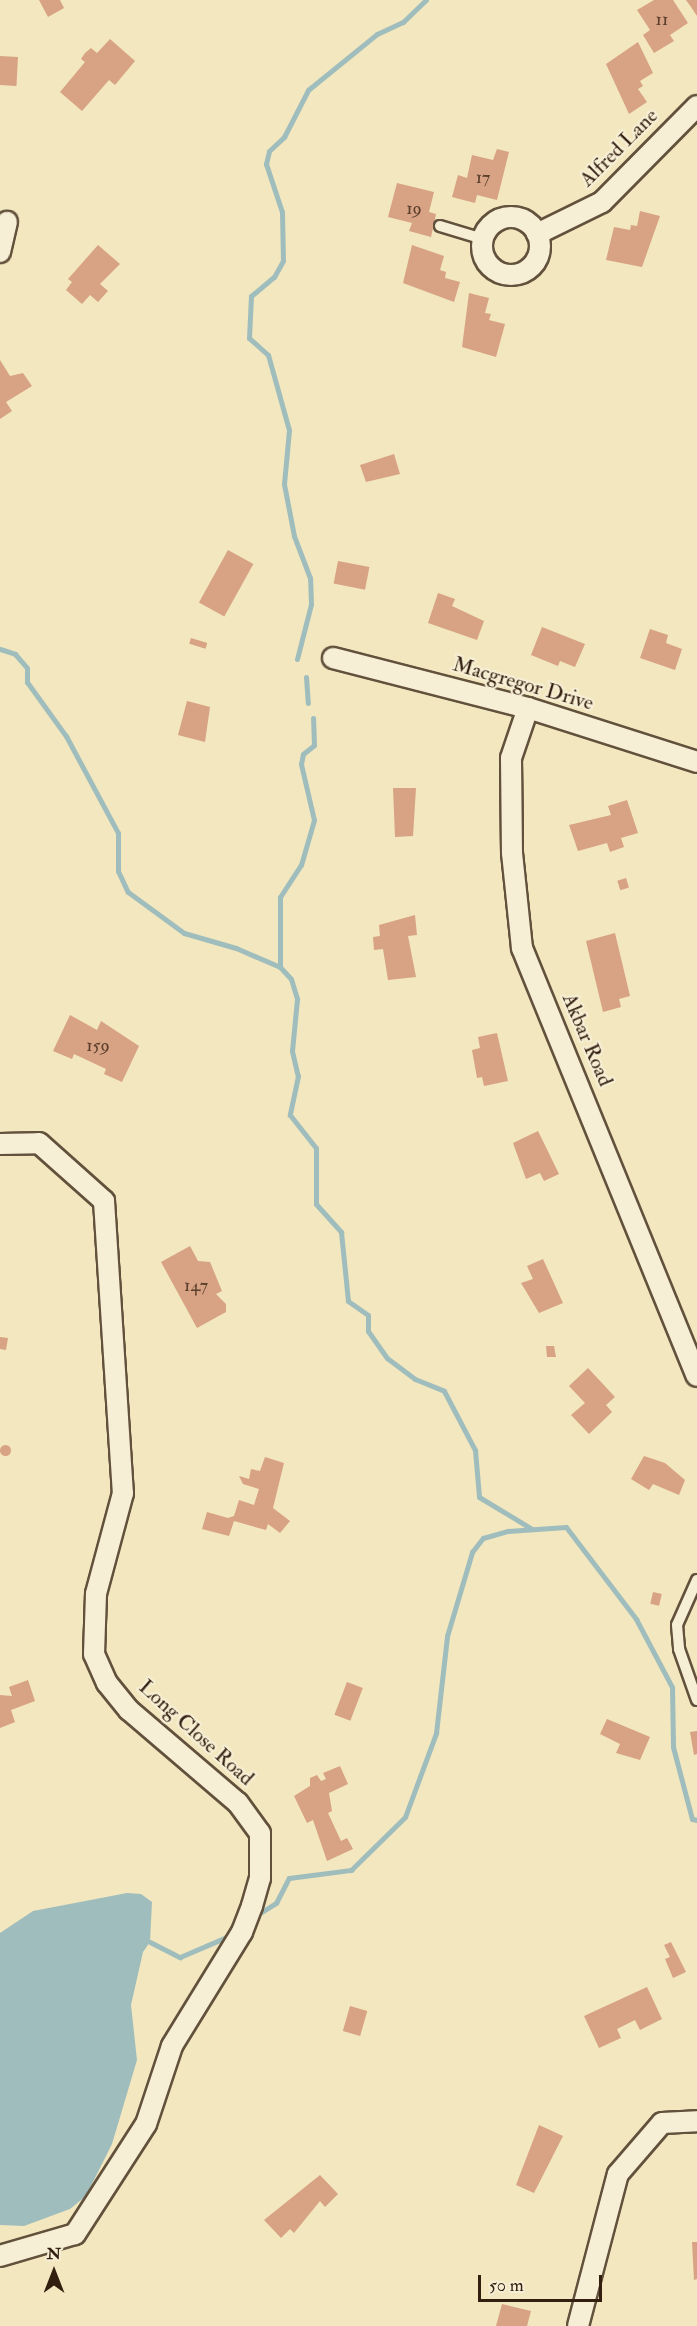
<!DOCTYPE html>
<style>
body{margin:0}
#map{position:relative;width:697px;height:2326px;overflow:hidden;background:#f2e7be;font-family:"IM FELL Double Pica",serif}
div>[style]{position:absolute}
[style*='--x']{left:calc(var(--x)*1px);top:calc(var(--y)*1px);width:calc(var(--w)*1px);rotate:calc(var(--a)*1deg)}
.water>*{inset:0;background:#a0bdbd}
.stream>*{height:5px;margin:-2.5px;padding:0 2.5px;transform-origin:2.5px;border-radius:2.5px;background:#a0bdbd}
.building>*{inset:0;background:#d8a284;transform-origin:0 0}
.round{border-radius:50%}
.roads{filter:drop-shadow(2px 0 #62513c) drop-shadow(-2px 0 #62513c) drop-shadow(0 2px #62513c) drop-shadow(0 -2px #62513c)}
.service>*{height:10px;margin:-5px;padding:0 5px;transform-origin:5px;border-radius:5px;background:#f7efd5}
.minor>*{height:20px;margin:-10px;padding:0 10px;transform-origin:10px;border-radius:10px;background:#f7efd5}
.minor>.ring{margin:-10px;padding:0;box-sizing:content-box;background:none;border:20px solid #f7efd5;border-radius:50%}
span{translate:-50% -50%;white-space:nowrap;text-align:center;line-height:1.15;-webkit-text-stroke:4.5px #f7efd5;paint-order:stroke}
.number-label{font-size:18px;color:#5c402d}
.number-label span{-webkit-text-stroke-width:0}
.street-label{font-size:21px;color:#321f10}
.north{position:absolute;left:24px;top:2242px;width:60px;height:60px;-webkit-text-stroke:4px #f7efd5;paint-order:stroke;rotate:0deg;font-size:16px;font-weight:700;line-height:24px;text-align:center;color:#321f10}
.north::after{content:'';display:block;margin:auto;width:21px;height:27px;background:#321f10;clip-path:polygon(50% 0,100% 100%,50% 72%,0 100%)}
.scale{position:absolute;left:478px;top:2275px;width:124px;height:27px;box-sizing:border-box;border:3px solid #321f10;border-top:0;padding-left:8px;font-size:18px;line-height:21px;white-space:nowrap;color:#321f10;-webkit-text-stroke:4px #f7efd5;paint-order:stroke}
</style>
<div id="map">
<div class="water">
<i style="clip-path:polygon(127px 1893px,141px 1894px,152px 1902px,150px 1942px,143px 1952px,131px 2005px,137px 2060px,112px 2144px,86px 2196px,70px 2209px,24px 2226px,0 2225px,0 1933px,33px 1911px)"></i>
</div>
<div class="stream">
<i style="--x:0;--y:649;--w:16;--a:18"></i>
<i style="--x:15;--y:654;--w:18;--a:49"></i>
<i style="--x:27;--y:668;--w:14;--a:90"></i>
<i style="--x:27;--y:682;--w:67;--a:54.2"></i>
<i style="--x:66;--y:736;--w:110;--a:61.8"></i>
<i style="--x:118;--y:833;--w:38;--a:90"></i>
<i style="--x:118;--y:871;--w:23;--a:65"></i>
<i style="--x:128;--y:892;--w:69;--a:36.2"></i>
<i style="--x:184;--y:933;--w:54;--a:16.1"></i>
<i style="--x:236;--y:948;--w:48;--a:23.4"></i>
<i style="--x:280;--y:967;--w:16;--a:47"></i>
<i style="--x:291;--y:979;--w:21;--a:73"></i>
<i style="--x:297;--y:999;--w:52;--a:95.5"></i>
<i style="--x:292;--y:1051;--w:26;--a:77"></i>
<i style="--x:298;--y:1076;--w:40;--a:102"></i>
<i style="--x:290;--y:1115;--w:42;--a:51.8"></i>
<i style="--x:316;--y:1148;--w:56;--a:90"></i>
<i style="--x:316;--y:1204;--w:38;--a:48"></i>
<i style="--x:341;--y:1232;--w:69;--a:84.2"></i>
<i style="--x:348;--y:1301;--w:24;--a:35"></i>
<i style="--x:368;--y:1315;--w:16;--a:90"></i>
<i style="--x:368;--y:1331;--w:33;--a:55"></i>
<i style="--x:387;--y:1358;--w:35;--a:37"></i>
<i style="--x:415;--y:1379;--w:31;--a:22"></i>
<i style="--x:444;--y:1391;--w:67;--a:62.3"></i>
<i style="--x:475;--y:1450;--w:47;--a:85.1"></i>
<i style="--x:479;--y:1497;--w:62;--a:31.1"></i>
<i style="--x:297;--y:659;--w:57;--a:-75.7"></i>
<i style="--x:311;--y:604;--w:26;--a:-92"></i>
<i style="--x:310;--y:578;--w:45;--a:-110.9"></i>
<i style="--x:294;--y:536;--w:53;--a:-100.9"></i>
<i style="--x:284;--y:484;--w:54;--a:-84.7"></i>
<i style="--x:289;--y:430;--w:78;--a:-105.6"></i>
<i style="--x:268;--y:355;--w:25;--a:-138"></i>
<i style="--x:249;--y:338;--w:42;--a:-87.3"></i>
<i style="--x:251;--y:296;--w:30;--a:-40"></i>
<i style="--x:274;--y:277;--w:18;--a:-61"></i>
<i style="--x:283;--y:261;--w:49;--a:-91.2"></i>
<i style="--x:282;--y:212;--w:51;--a:-108.4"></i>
<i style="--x:266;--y:164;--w:13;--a:-77"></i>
<i style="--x:269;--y:151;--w:21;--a:-43"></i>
<i style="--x:284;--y:137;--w:53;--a:-62.9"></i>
<i style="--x:308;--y:90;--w:89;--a:-39.1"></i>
<i style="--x:377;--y:34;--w:29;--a:-25"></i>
<i style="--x:403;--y:22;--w:32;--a:-44"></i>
<i style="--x:306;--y:677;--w:26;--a:86"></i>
<i style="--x:280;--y:967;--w:70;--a:-90"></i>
<i style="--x:280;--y:897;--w:38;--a:-57"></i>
<i style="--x:301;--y:865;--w:47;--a:-73.9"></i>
<i style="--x:314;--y:820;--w:57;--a:-103.1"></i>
<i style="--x:301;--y:764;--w:10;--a:-79"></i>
<i style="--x:303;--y:754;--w:14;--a:-39"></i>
<i style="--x:314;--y:745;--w:27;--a:-92"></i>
<i style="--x:260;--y:1913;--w:19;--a:-32"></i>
<i style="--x:276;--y:1903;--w:28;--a:-63"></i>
<i style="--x:289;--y:1878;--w:63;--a:-7.4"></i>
<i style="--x:351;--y:1870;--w:76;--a:-44.5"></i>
<i style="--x:405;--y:1817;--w:90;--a:-69.7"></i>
<i style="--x:436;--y:1733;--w:98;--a:-83.5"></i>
<i style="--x:447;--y:1636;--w:88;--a:-73.4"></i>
<i style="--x:472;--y:1552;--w:18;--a:-52"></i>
<i style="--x:483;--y:1538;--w:26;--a:-16"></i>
<i style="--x:508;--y:1531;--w:58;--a:-3.9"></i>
<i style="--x:566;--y:1527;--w:116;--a:52.7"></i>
<i style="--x:636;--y:1619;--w:77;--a:62.1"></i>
<i style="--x:672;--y:1687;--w:60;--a:89"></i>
<i style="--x:673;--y:1747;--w:74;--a:75.2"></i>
<i style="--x:692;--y:1819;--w:5;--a:11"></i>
<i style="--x:150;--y:1942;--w:34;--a:27"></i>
<i style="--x:180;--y:1957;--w:53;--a:-23.2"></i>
</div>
<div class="building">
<i style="clip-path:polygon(39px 0,60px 0,64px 8px,48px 17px)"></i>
<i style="clip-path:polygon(654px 0,673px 0,688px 23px,670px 35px,674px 41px,654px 53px,643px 35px,650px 30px,637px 10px)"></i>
<i style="clip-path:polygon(686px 0,697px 0,697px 16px,691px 7px)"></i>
<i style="clip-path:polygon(110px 39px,135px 61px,115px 85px,109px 80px,82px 111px,60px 92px,85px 62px,81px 59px,85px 53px,91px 48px,97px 53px)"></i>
<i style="clip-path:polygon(638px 42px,653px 73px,640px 81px,643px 86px,638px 89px,647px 102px,629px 114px,606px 64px)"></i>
<i style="left:0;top:56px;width:18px;height:29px;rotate:3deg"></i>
<i style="clip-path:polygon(497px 149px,509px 152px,497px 200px,477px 195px,475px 203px,452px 197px,458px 175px,467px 178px,472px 155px,493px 160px)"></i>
<i style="clip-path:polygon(397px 183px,434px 192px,429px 212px,436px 214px,431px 237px,409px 231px,412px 223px,388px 217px)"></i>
<i style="clip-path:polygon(640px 211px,660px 216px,642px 267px,606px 260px,614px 227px,630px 230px,631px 225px,637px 226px)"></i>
<i style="clip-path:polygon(98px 245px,120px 264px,100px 284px,108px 291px,98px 302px,90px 295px,82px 304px,66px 290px,72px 282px,68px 279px)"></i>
<i style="clip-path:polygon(412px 245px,444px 256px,440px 270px,446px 272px,445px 278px,460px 282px,454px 302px,403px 283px)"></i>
<i style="clip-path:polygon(469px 293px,489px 298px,485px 313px,491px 314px,489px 320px,505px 324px,496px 357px,462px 347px)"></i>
<i style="clip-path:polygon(0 360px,10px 376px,23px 373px,32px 386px,6px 402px,12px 411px,0 419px)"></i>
<i style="clip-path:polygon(394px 454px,400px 474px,366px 482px,360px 465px)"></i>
<i style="left:228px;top:550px;width:29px;height:60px;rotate:29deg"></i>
<i style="left:338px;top:561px;width:32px;height:23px;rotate:11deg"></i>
<i style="clip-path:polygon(438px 593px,455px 599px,452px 606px,484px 621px,477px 640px,428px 623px)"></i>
<i style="clip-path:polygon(542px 627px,585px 644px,575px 667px,560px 661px,558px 666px,531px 655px)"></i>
<i style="clip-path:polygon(650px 629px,668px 635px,666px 643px,682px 649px,675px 670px,640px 658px)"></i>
<i style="left:191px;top:638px;width:17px;height:6px;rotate:17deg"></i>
<i style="clip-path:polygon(187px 701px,210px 707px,205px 742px,178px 735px)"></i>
<i style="clip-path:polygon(393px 788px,416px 788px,413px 836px,395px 837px)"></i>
<i style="clip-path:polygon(627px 800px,638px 833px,621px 838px,624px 847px,610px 852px,607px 843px,578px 851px,569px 825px,611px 815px,608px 806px)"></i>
<i style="left:626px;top:878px;width:10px;height:9px;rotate:73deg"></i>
<i style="clip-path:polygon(415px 915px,417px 935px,408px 936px,416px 977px,388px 980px,383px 949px,374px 950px,373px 937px,380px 936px,379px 925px)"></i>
<i style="clip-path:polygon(615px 933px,630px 996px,619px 999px,621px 1007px,603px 1012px,586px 941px)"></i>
<i style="clip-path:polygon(70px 1015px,97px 1030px,101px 1021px,139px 1046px,122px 1082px,104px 1074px,106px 1069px,74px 1054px,72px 1059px,53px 1051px)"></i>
<i style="clip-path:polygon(497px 1033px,508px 1081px,484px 1086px,482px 1077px,477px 1078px,472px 1050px,480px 1048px,478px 1037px)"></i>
<i style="clip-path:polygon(538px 1131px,559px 1174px,544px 1181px,540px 1173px,526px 1179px,513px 1143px)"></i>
<i style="clip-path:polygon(190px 1246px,198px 1261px,210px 1262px,222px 1291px,216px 1294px,226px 1304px,226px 1312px,197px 1328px,161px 1262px)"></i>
<i style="clip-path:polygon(543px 1259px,563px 1303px,539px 1313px,521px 1283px,533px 1279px,527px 1266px)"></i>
<i style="clip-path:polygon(0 1337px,8px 1338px,6px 1350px,0 1349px)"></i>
<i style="clip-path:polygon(546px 1346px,554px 1346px,556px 1357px,547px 1357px)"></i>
<i style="clip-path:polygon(588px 1368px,615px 1397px,606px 1405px,612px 1412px,589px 1434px,571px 1415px,585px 1403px,569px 1386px)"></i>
<i class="round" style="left:-0.5px;top:1444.5px;width:11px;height:11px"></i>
<i style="clip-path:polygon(644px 1456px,665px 1463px,685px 1480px,679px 1495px,653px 1484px,649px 1490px,631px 1479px)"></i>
<i style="clip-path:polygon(265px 1457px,284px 1463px,273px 1508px,290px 1521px,280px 1533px,268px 1524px,266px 1530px,234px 1521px,229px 1536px,202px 1529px,207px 1512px,228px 1518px,234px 1516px,239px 1500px,254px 1505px,259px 1489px,243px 1484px,239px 1476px,249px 1479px,251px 1469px,260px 1471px)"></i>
<i style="left:653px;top:1592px;width:9px;height:12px;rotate:13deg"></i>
<i style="clip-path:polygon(28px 1680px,35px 1701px,11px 1710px,15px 1722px,0 1728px,0 1695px,12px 1696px,9px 1687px)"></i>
<i style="left:347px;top:1682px;width:17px;height:35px;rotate:21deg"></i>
<i style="clip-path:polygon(607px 1719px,650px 1737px,640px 1760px,616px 1753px,620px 1744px,600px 1734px)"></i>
<i style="clip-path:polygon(697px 1731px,697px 1754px,694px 1755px,690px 1732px)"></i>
<i style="clip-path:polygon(340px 1766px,348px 1784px,329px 1793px,332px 1811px,328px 1813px,341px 1841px,347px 1838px,353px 1849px,327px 1861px,313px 1820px,307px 1823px,294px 1796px,310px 1786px,310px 1778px,317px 1775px,321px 1781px,326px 1779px,323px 1773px)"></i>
<i style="clip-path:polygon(671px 1942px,686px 1972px,673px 1978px,665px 1959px,670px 1957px,664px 1945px)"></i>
<i style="clip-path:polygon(647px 1987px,662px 2019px,640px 2030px,635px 2020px,617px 2029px,621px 2038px,599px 2048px,584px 2016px)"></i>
<i style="left:350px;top:2006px;width:18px;height:26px;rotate:16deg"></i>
<i style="clip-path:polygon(539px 2125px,563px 2136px,534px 2193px,516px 2185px)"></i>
<i style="clip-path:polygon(320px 2175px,338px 2194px,325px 2207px,320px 2201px,294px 2233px,290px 2229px,281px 2238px,264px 2220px)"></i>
<i style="clip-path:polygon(692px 2242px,697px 2242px,697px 2279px,694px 2280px)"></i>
<i style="clip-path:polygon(502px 2304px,531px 2311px,527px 2326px,496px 2326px)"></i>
</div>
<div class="roads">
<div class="service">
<i style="--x:440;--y:226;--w:45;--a:16.8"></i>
<i style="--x:697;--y:1580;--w:49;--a:114"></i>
<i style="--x:677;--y:1625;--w:24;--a:85"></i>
<i style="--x:679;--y:1649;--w:54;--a:70.6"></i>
</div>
<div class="minor">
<i class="ring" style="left:482px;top:217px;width:38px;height:38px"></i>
<i style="--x:537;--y:234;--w:72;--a:-26.2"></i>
<i style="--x:602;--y:202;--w:135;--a:-45.3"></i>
<i style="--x:0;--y:252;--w:31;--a:-77"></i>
<i style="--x:333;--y:658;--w:201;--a:14.4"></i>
<i style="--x:528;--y:708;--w:177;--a:17.7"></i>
<i style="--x:528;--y:708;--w:53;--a:108.8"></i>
<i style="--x:511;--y:758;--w:95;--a:89.4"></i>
<i style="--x:512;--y:853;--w:96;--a:84"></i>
<i style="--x:522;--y:948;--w:462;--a:67.8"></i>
<i style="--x:0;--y:1144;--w:39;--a:-1"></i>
<i style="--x:39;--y:1143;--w:87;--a:41.7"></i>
<i style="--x:104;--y:1201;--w:293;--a:86.3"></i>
<i style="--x:123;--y:1493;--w:105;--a:105"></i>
<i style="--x:96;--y:1594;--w:60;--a:91.9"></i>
<i style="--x:94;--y:1654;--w:32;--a:66"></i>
<i style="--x:107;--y:1683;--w:35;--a:51"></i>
<i style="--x:129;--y:1710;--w:143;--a:40.5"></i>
<i style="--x:238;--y:1803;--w:37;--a:54"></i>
<i style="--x:260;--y:1833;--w:45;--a:90"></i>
<i style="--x:260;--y:1878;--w:29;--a:106"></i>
<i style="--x:252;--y:1906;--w:28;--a:111"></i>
<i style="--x:242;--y:1932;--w:134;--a:121.6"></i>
<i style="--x:172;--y:2046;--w:82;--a:108.4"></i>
<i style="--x:146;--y:2124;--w:131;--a:122.8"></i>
<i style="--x:75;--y:2234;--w:78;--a:163.7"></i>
<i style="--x:578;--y:2326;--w:157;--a:-75.3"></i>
<i style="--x:618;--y:2174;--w:67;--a:-49.2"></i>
<i style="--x:662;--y:2123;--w:35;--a:-3"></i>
</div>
</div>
<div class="number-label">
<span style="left:662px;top:20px">11</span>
<span style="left:483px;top:178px">17</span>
<span style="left:414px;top:209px">19</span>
<span style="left:98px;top:1046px">159</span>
<span style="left:196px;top:1286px">147</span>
</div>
<div class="street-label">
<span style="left:619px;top:148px;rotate:-45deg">Alfred Lane</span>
<span style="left:523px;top:684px;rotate:16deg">Macgregor Drive</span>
<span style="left:587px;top:1040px;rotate:67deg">Akbar Road</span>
<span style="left:196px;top:1733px;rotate:42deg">Long Close Road</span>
</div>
<div class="north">N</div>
<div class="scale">50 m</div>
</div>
